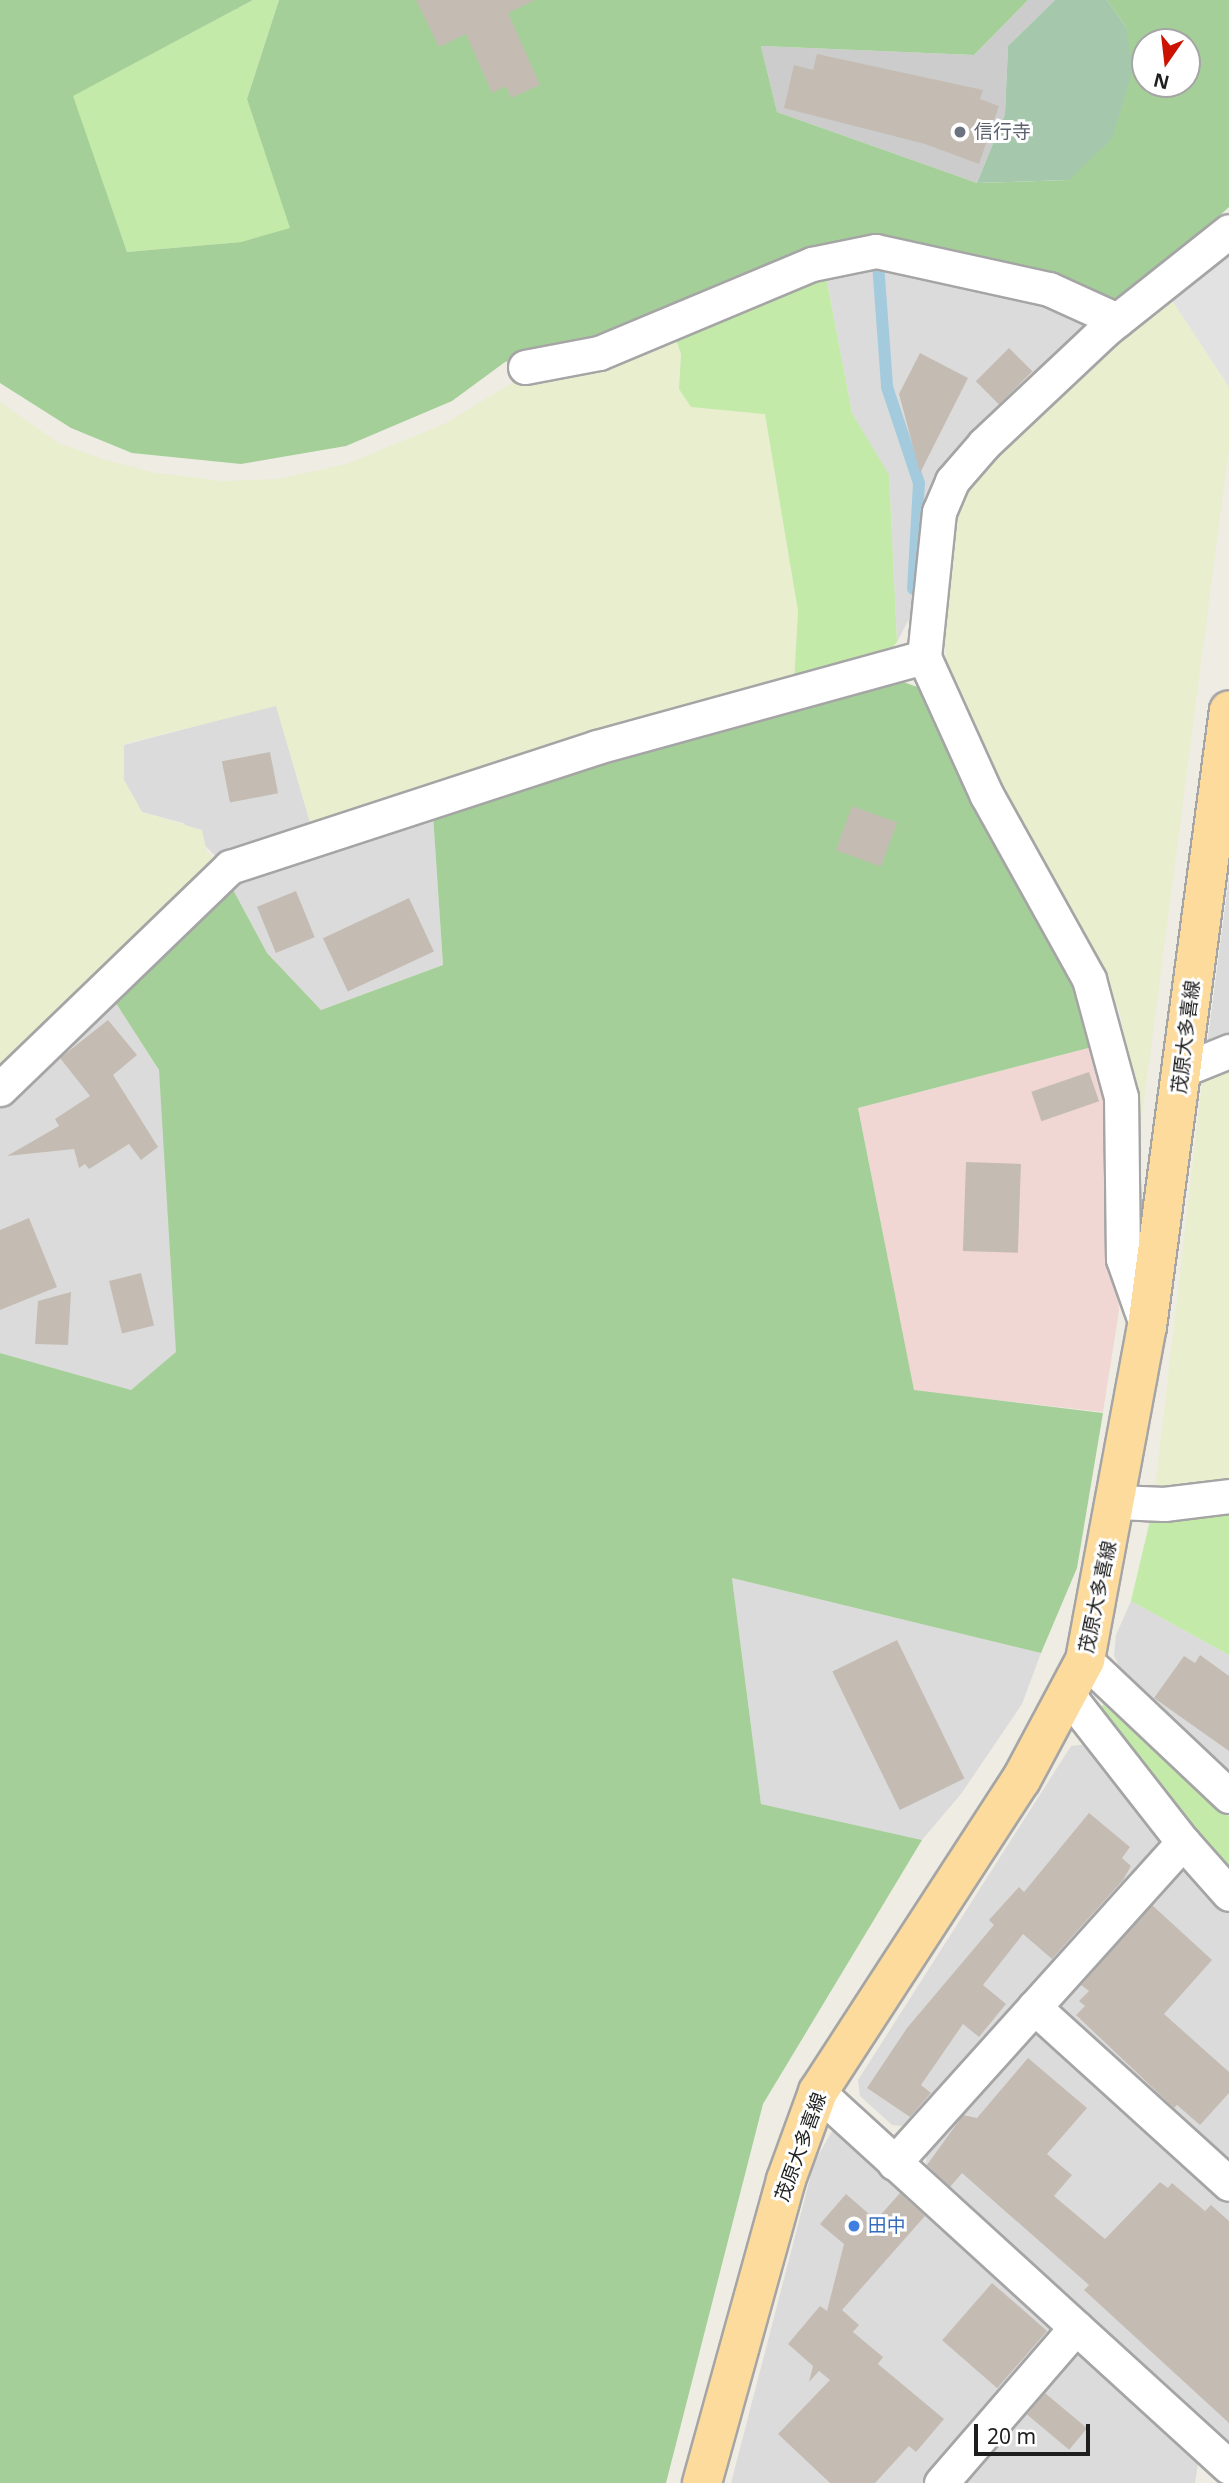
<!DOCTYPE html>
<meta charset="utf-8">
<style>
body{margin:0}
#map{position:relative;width:1229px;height:2483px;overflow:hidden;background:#efece4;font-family:"Noto Sans","Noto Sans JP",sans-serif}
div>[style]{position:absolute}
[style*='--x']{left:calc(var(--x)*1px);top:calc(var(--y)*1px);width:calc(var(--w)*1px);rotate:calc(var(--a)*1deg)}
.residential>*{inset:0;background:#dcdbdb}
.commercial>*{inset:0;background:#f0d7d3}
.religious>*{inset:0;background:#ccc}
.farmland>*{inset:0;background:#e9eecf}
.grass>*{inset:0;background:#c3eaa9}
.forest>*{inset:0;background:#a4cf98}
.cemetery>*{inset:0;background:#a5c8ad}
.parking>*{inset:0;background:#e2e2e2}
.stream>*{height:12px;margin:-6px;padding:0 6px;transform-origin:6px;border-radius:6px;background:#a4cbdd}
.building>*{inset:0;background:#c4bcb3;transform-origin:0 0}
.roads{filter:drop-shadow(2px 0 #a5a5a5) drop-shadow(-2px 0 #a5a5a5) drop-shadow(0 2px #a5a5a5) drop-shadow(0 -2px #a5a5a5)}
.minor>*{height:33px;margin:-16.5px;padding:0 16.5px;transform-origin:16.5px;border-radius:16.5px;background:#fff}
.primary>*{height:38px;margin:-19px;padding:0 19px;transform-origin:19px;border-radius:19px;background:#fcdb9c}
.dots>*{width:19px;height:19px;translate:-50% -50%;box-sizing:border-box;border:4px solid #fff;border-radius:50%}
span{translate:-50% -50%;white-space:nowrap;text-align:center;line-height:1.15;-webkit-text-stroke:6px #fff;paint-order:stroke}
.worship-label{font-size:19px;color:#5b616d}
.left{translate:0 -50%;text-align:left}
.street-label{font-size:19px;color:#1e1e1e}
.shop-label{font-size:19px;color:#366cbe}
.north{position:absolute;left:1131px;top:28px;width:70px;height:70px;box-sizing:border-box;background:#fff;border:2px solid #a5a5a5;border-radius:50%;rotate:194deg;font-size:19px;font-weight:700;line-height:28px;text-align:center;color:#1e1e1e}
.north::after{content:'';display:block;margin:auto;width:24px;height:32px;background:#cc1200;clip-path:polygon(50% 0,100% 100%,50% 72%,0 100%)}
.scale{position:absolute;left:974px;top:2424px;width:116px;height:32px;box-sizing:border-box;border:4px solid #1e1e1e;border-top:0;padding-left:9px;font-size:21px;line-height:24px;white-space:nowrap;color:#1e1e1e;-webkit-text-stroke:5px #fff;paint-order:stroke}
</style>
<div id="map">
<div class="residential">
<i style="clip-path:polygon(877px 257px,1103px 319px,1010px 395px,949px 470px,918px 602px,897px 642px,889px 476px,852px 413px,824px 266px)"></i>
<i style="clip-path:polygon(276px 705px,312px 829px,220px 861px,183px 823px,142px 812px,124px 780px,124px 745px)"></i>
<i style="clip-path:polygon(433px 815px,443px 965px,321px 1010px,267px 953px,230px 884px)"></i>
<i style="clip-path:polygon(1229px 877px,1229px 1065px,1203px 1075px)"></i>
<i style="clip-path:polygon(112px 997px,159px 1070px,169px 1176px,177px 1352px,131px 1390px,0 1353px,0 1103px)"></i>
<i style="clip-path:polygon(732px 1578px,1041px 1653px,1022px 1704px,961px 1794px,922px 1840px,761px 1804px)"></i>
<i style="clip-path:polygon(1131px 1601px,1229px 1655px,1229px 1777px,1127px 1682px,1114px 1656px,1116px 1635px)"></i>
<i style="clip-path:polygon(1088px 1744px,1161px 1827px,1160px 1854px,912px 2127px,892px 2125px,860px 2096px,858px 2080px,1071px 1746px)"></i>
<i style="clip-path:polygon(1171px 1867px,1200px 1870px,1229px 1903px,1229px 2170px,1061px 2018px,1061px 1993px)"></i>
<i style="clip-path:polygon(1028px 2030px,1048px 2032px,1229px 2197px,1229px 2441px,926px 2167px,927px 2138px)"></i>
<i style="clip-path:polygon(836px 2124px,1057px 2320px,1053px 2343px,928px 2483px,731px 2483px,814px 2163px)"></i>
<i style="clip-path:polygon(1093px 2355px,1200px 2451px,1195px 2483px,954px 2483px,1066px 2356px)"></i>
</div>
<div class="commercial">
<i style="clip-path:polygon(1096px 1046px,1108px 1115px,1119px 1311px,1103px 1412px,914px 1391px,858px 1108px)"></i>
</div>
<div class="religious">
<i style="clip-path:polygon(1028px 0,1055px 0,1008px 46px,1005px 114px,977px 183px,777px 112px,761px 46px,974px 55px)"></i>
</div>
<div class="farmland">
<i style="clip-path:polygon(1166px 291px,1229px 387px,1229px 448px,1135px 1171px,1134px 1087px,1120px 1013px,1072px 913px,974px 745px,949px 683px,942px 617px,948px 526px,964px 482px)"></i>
<i style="clip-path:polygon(673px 331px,681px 354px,679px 389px,765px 414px,798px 611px,794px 682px,312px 829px,276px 706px,124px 744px,124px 780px,142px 812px,202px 830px,207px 853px,220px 861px,0 1077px,0 402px,59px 443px,102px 459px,156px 473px,223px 481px,278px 479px,346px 464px,444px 424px,512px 383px)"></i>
<i style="clip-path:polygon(1229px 1065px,1229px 1482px,1155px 1489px,1203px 1075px)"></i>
</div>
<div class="grass">
<i style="clip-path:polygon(253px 0,279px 0,247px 99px,291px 229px,241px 242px,127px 252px,72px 96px)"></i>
<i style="clip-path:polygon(824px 266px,852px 413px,889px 475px,897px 642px,882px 659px,794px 682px,798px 611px,765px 414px,691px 407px,679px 389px,681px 354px,673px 331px)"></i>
<i style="clip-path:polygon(1229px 1504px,1229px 1655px,1131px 1601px,1152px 1512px)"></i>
<i style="clip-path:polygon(1103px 1704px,1229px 1816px,1229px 1874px,1097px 1720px)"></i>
</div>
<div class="forest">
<i style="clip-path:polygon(evenodd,0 0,253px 0,73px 96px,127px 252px,241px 242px,290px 228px,247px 99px,279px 0,1028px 0,974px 55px,761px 46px,777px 112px,977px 183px,1069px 180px,1126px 27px,1107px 0,1229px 0,1229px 207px,1117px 310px,879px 243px,652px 327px,505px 362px,452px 401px,346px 446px,241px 464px,132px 453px,71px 428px,0 383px,0 0,1145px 42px,1187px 42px,1187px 84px,1145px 84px,1145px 42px)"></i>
<i style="clip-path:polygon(892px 678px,926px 690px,967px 793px,1042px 915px,1086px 1006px,1096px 1046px,858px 1108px,914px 1390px,1103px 1413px,1077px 1568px,1041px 1653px,732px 1578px,761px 1804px,922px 1840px,763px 2104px,666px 2483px,0 2483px,0 1353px,131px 1390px,176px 1352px,159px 1070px,112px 997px,230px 884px,267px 953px,321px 1010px,443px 965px,433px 815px)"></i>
</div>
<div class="cemetery">
<i style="clip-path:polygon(1055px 0,1107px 0,1126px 27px,1133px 70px,1112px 139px,1069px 180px,977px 183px,1005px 114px,1008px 46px)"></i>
</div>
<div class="parking">
<i style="clip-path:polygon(1229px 240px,1229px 387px,1166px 291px)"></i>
</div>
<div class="stream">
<i style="--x:878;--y:263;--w:124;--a:85.8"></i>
<i style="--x:887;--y:387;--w:101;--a:71.6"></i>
<i style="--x:919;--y:483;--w:106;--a:93.2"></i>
</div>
<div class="building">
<i style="clip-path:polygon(416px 0,535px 0,508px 13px,540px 85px,511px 98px,506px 86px,492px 93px,466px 34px,439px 47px)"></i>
<i style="clip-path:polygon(817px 54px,983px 90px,980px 99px,999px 106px,979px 164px,925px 144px,784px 108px,794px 65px,813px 70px)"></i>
<i style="left:1009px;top:348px;width:33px;height:47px;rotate:45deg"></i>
<i style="clip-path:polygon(920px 353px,968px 378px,920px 473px,899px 394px)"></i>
<i style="left:270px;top:752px;width:42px;height:49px;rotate:79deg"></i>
<i style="left:852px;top:806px;width:48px;height:47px;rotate:20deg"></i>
<i style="left:296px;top:891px;width:50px;height:42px;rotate:68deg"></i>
<i style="left:409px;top:898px;width:59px;height:95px;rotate:65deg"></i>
<i style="clip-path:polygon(108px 1020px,137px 1055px,113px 1075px,158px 1147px,141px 1160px,129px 1144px,89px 1169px,85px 1164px,79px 1168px,74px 1149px,7px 1156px,59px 1126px,55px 1119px,90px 1096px,60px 1058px)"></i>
<i style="left:1089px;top:1072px;width:31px;height:61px;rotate:71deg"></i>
<i style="left:966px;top:1162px;width:55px;height:89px;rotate:2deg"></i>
<i style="clip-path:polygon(29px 1218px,57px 1287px,0 1310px,0 1230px)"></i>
<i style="left:141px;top:1273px;width:54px;height:33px;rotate:76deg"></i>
<i style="clip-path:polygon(71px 1292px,68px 1345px,35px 1344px,38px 1301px)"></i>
<i style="left:897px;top:1640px;width:154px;height:72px;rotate:64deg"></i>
<i style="clip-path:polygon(1200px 1655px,1229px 1676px,1229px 1751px,1154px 1698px,1184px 1656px,1195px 1663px)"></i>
<i style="clip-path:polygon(1089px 1813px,1130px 1847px,1122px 1858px,1131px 1866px,1123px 1880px,1052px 1959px,1023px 1934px,983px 1985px,1006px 2004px,979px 2037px,963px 2024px,921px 2085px,931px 2093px,910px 2117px,867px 2088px,907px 2028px,994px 1925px,989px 1920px,1019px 1887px,1024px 1892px)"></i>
<i style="clip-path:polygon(1152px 1905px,1212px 1960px,1164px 2014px,1229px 2072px,1229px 2093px,1200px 2125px,1177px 2105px,1174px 2108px,1076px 2015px,1085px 2006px,1079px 2001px,1089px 1991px,1081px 1985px)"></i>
<i style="clip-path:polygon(1028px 2058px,1087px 2108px,1047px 2154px,1072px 2175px,1054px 2196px,1105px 2239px,1160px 2182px,1168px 2188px,1172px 2183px,1205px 2211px,1211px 2205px,1229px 2221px,1229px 2423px,1084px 2290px,1089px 2285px,962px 2173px,950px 2187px,927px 2165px,963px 2115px,977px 2118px)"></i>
<i style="clip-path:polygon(900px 2193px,925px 2216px,842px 2310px,859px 2325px,853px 2332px,883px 2357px,878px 2364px,944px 2419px,916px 2452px,909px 2446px,875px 2483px,830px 2483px,778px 2434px,830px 2380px,819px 2371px,809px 2382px,813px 2366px,788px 2344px,820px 2306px,827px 2311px,844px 2244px,820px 2224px,846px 2194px,876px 2220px)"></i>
<i style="left:992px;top:2283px;width:73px;height:76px;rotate:41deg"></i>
<i style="left:1045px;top:2393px;width:55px;height:28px;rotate:40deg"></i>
</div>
<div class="roads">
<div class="minor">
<i style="--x:525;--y:367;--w:75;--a:-10.7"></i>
<i style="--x:599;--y:353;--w:231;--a:-22.7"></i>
<i style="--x:812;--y:264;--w:65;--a:-11.5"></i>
<i style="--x:876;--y:251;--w:177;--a:12.4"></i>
<i style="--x:1049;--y:289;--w:75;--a:24.5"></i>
<i style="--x:1182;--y:1070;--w:51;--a:-22"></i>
<i style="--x:0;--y:1089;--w:320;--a:-44"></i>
<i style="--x:230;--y:867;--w:386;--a:-18.1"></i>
<i style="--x:597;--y:747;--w:339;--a:-15.4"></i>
<i style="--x:1147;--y:1327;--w:72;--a:-109.4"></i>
<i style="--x:1123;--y:1259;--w:162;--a:-90.7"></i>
<i style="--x:1121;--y:1097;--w:122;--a:-105.2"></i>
<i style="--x:1089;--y:979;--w:210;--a:-119.1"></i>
<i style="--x:987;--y:796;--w:153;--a:-114.4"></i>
<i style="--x:924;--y:657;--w:146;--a:-84.1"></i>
<i style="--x:939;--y:512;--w:34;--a:-67"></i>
<i style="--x:952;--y:481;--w:49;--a:-49.1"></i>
<i style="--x:984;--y:444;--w:168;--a:-43.3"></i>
<i style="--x:1106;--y:329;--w:157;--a:-38.5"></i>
<i style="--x:1117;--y:1502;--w:47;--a:2.4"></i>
<i style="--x:1164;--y:1504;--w:65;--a:-7"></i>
<i style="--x:1085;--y:1660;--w:198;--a:43.4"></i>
<i style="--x:1068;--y:1695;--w:187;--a:52"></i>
<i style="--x:1183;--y:1842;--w:69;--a:48.5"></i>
<i style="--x:1034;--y:2007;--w:263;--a:42.2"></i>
<i style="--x:818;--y:2092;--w:556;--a:42.38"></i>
<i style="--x:894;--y:2163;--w:432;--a:-48"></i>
<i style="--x:941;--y:2483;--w:206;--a:-49.1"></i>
</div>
<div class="primary">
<i style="--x:702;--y:2483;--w:314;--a:-74.5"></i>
<i style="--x:786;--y:2180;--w:94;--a:-70"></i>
<i style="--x:818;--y:2092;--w:372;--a:-57"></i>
<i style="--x:1021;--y:1780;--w:136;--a:-61.9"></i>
<i style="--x:1085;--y:1660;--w:339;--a:-79.5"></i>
<i style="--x:1147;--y:1327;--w:622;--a:-82.43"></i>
</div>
</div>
<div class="dots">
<i style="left:960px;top:132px;background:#6b7280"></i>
<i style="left:854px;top:2226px;background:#3f7fe0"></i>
</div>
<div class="worship-label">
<span class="left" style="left:974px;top:132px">信行寺</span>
</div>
<div class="street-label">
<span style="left:1186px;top:1037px;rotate:-83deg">茂原大多喜線</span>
<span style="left:1098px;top:1597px;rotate:-78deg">茂原大多喜線</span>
<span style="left:801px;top:2147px;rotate:-70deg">茂原大多喜線</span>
</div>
<div class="shop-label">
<span class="left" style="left:868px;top:2226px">田中</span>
</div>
<div class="north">N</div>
<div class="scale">20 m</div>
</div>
